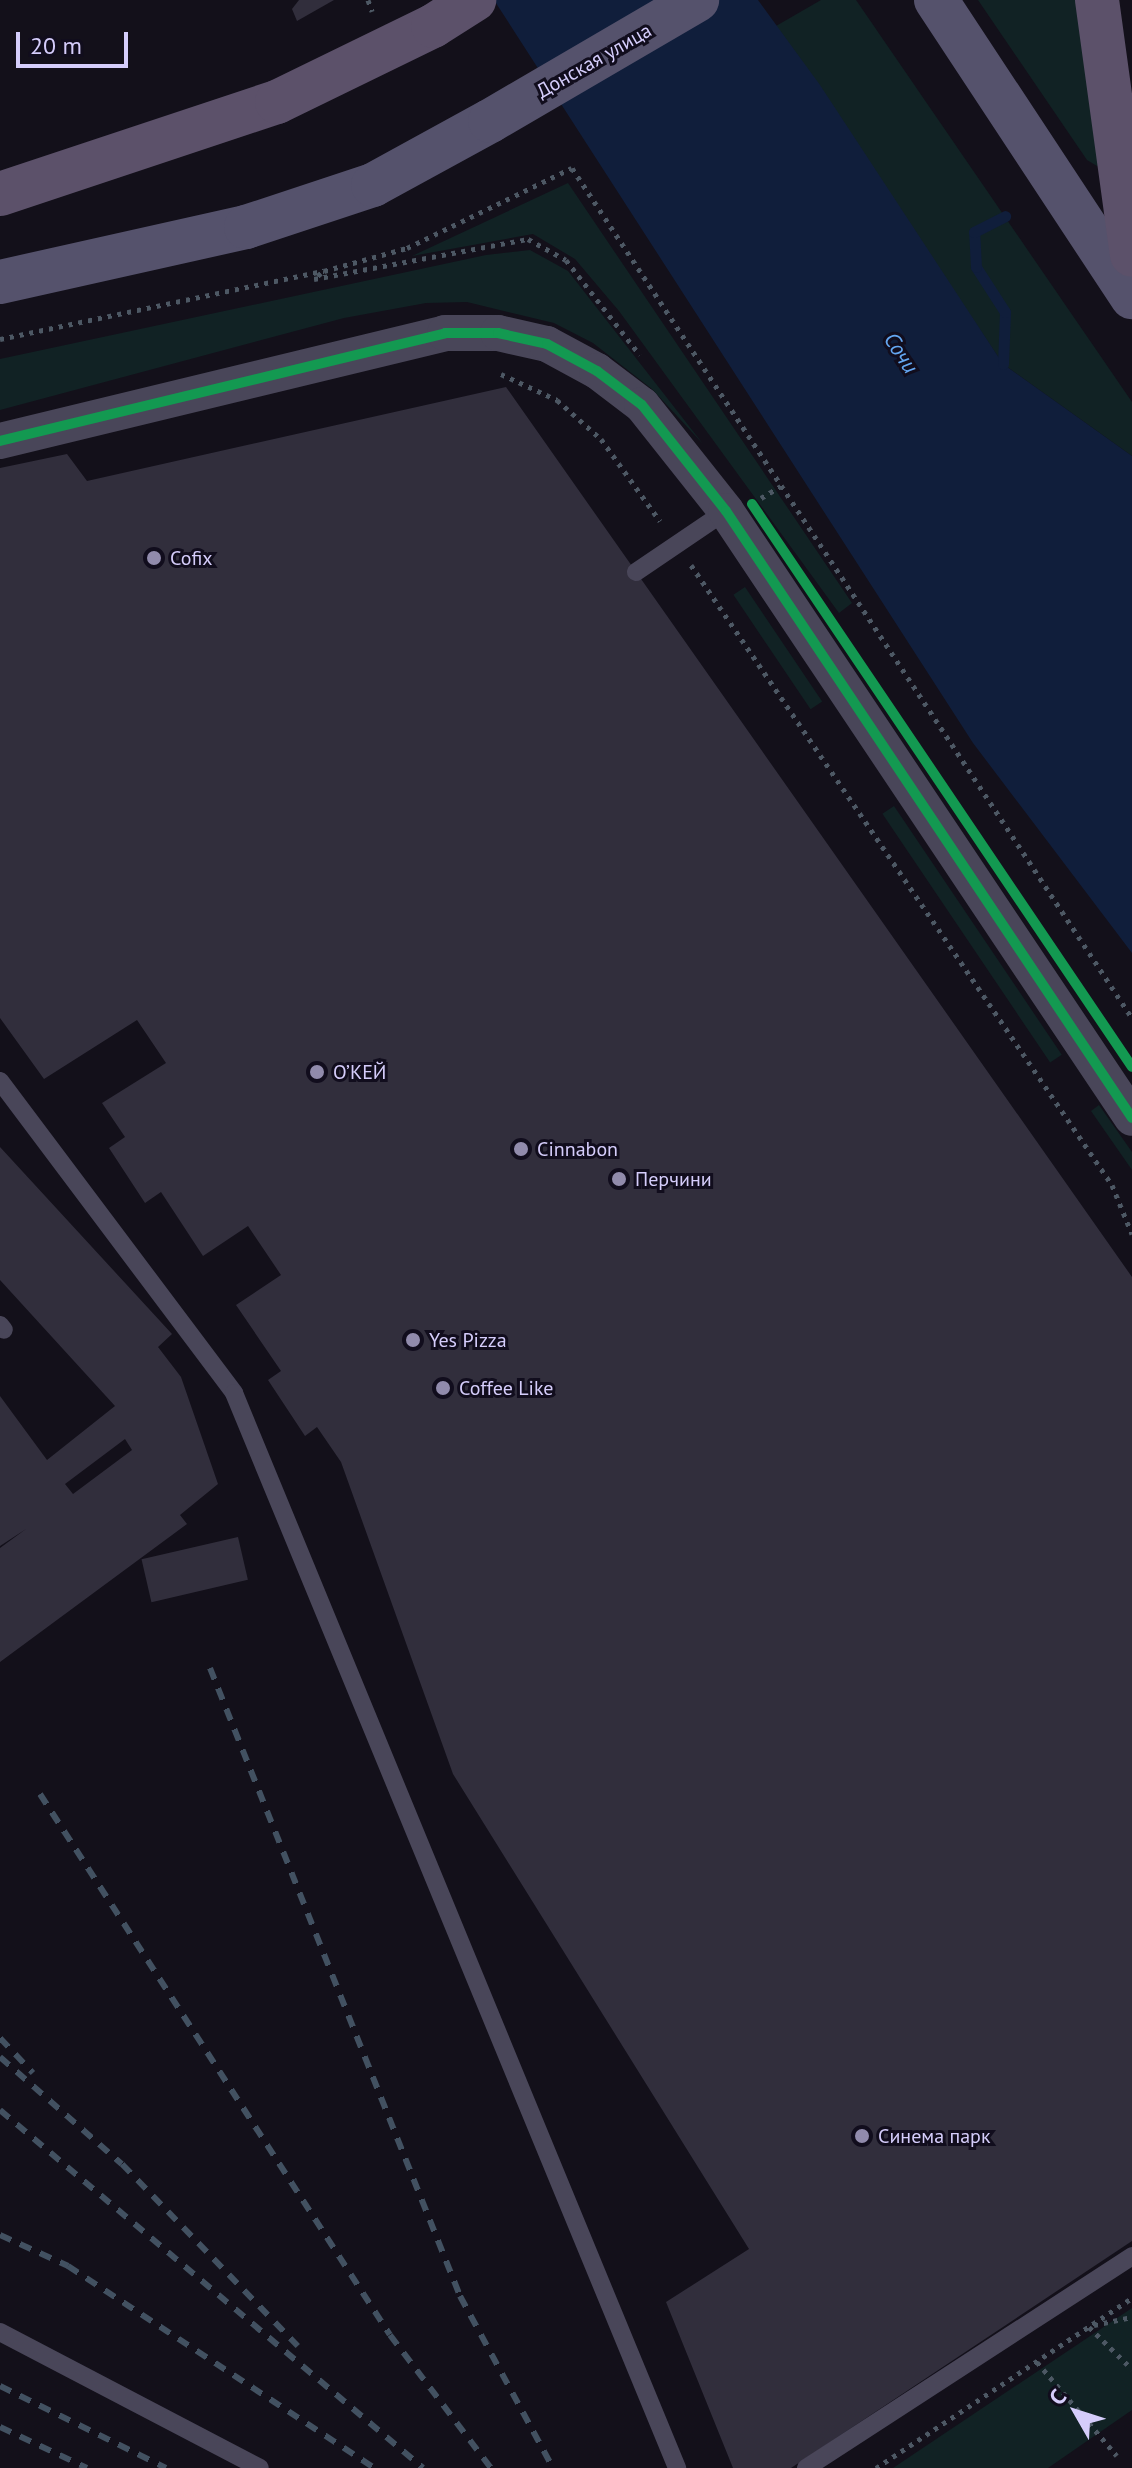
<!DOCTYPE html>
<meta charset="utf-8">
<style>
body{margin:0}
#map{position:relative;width:1132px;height:2468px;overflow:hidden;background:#13101a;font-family:"PT Sans",sans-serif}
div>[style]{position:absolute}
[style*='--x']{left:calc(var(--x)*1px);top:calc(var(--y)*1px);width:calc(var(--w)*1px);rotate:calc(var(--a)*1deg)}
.green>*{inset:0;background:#112224;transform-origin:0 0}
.water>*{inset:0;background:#101e3b}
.stream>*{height:11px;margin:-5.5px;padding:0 5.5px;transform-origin:5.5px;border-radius:5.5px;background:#101e3b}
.building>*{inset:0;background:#312e3c;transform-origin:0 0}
.path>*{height:5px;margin-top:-2.5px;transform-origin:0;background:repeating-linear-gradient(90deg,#4d5864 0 4px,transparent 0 10px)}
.service>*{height:18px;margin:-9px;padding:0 9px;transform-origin:9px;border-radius:9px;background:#494659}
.minor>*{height:36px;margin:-18px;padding:0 18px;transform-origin:18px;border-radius:18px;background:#494659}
.secondary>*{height:44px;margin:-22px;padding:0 22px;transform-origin:22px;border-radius:22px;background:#55526c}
.primary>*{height:44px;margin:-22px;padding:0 22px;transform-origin:22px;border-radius:22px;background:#5c516a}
.rail>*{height:6px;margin-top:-3px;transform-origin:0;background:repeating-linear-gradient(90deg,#425161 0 12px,transparent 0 22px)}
.secondary-bridge>*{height:44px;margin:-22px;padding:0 22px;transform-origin:22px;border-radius:22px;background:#55526c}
.primary-bridge>*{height:44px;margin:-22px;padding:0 22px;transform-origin:22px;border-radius:22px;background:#5c516a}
.cycleway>*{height:10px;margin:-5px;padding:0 5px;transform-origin:5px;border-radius:5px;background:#139951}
.dots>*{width:22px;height:22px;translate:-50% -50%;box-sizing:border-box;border:4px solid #110d1d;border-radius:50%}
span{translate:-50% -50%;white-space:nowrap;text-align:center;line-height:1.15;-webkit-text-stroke:6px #110d1d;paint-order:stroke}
.street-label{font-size:20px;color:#d5cdfb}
.poi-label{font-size:20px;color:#d5cdfb}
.left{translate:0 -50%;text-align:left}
.water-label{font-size:22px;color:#64a7f2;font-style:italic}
.north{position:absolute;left:1036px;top:2372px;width:80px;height:80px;-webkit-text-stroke:6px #110d1d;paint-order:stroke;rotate:309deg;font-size:22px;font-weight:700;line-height:32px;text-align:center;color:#d5cdfb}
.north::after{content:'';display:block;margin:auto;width:28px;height:36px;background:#d5cdfb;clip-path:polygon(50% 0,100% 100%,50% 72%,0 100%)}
.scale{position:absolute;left:16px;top:32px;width:112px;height:36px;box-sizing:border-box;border:4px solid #d5cdfb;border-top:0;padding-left:10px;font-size:24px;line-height:28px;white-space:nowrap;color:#d5cdfb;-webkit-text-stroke:6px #110d1d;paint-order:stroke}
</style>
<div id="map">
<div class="green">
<i style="clip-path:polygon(821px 0,856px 0,1132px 402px,1132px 456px,1003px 364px,776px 26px)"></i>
<i style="clip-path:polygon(978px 0,1086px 0,1107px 172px,1087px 160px)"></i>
<i style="clip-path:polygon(568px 183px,852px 603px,839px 613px,619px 311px,575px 259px,533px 234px,412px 256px)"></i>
<i style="clip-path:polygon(530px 250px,568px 271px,703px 444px,652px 389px,593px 343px,554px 323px,467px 302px,426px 303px,344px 318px,0 410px,0 359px,486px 255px)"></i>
<i style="left:745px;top:587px;width:138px;height:14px;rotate:56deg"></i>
<i style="left:894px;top:806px;width:300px;height:14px;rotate:56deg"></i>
<i style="clip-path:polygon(1099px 1105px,1132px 1152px,1132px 1170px,1091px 1111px)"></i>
<i style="clip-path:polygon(1132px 2308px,1132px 2410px,1048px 2468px,893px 2468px)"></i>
</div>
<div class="water">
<i style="clip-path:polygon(494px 0,758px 0,820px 85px,1003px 364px,1132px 456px,1132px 953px,973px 743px)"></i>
</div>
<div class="stream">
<i style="--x:1003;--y:364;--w:52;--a:-87.8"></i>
<i style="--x:1005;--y:312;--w:54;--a:-122.8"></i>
<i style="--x:976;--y:267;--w:35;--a:-93"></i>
<i style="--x:974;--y:232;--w:35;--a:-27"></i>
</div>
<div class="building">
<i style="clip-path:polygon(299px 0,334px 0,297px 21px,292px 9px)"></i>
<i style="clip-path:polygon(506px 387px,1132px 1277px,1132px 2241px,791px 2468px,733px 2468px,666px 2302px,749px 2249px,453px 1774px,341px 1462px,317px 1427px,305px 1436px,268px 1380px,281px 1371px,236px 1305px,281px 1275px,248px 1226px,203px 1256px,161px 1192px,145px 1203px,109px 1148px,125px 1137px,102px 1103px,166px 1063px,137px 1020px,44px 1079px,0 1018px,0 468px,67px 454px,87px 481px)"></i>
<i style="clip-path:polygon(evenodd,0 1147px,172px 1334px,158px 1347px,181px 1377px,218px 1484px,180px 1515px,187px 1524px,0 1662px,0 1548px,26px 1529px,0 1546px,0 1396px,47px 1460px,115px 1406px,0 1280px,0 1147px,125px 1439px,132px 1450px,73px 1494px,65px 1484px,125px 1439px)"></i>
<i style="left:238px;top:1537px;width:44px;height:99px;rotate:77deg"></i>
</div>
<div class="path">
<i style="--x:368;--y:0;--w:12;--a:70"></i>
<i style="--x:321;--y:273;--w:9;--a:139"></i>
<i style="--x:314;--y:279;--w:218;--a:-10.6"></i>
<i style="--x:528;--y:239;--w:43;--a:28.9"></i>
<i style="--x:566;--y:260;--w:120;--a:52.1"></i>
<i style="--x:0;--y:339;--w:331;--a:-11.9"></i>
<i style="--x:324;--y:271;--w:86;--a:-15.5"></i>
<i style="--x:407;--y:248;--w:183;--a:-25.9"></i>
<i style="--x:572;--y:168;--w:1018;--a:56.62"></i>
<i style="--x:501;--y:374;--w:62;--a:24.9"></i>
<i style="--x:557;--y:400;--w:59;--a:41.6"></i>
<i style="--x:601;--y:439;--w:101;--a:54.3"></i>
<i style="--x:761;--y:498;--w:23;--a:-31"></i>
<i style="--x:691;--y:565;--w:749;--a:55.82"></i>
<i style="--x:1112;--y:1185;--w:53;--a:67.8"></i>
<i style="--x:1094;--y:2325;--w:39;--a:-12"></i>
<i style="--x:1089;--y:2327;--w:60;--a:44.3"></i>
<i style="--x:1037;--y:2362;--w:123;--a:49.6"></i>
<i style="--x:876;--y:2468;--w:307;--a:-33.6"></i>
</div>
<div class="service">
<i style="--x:636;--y:572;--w:109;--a:-34.1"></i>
<i style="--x:0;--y:1081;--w:390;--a:53.1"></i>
<i style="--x:234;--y:1393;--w:1163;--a:67.6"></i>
<i style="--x:0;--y:1325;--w:6;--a:51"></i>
<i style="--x:0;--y:2332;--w:293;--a:27.6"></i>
<i style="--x:806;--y:2468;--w:389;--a:-33"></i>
</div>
<div class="minor">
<i style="--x:0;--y:441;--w:458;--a:-13.6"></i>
<i style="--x:445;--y:333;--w:53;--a:0"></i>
<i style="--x:498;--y:333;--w:50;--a:12.7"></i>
<i style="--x:547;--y:344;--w:57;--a:28.4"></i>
<i style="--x:597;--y:371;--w:56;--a:37.1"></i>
<i style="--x:642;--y:405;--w:135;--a:51.6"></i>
<i style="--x:726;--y:511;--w:730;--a:56.22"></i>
</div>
<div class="secondary">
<i style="--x:936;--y:0;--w:356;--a:56.6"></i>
<i style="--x:0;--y:282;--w:252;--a:-12.6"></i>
<i style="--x:246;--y:227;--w:134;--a:-18.3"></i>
<i style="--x:373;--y:185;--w:133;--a:-28.7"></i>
</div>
<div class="primary">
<i style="--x:1097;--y:0;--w:257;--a:82.2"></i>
<i style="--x:0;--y:194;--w:292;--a:-18.4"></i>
<i style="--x:277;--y:102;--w:174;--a:-26"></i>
</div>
<div class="rail">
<i style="--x:210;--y:1668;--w:676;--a:68.29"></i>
<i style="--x:460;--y:2296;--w:196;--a:61.6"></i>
<i style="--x:40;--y:1794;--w:644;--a:57.1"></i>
<i style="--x:390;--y:2335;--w:167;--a:52.8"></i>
<i style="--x:0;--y:2038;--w:48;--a:46.7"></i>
<i style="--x:0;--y:2057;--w:162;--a:41.3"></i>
<i style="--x:122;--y:2164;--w:253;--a:46"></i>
<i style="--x:0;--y:2110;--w:554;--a:40.24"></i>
<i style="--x:0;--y:2235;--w:75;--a:24.5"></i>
<i style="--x:68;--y:2266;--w:367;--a:33.4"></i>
<i style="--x:0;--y:2386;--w:185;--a:26.3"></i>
<i style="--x:0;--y:2427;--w:96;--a:25.2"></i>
</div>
<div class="secondary-bridge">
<i style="--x:490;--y:121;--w:240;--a:-30.3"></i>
</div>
<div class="primary-bridge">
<i style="--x:433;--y:26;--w:49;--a:-32.4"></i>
</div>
<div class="cycleway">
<i style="--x:0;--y:441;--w:458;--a:-13.6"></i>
<i style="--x:445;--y:333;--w:53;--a:0"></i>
<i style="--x:498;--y:333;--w:50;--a:12.7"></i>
<i style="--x:547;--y:344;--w:57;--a:28.4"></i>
<i style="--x:597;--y:371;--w:56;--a:37.1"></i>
<i style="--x:642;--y:405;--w:135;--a:51.6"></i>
<i style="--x:726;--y:511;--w:730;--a:56.22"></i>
<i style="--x:752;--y:504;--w:679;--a:55.98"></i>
</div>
<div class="dots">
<i style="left:154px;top:558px;background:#918bac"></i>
<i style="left:317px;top:1072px;background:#918bac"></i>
<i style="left:521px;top:1149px;background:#918bac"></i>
<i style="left:619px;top:1179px;background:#918bac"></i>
<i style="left:413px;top:1340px;background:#918bac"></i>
<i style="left:443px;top:1388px;background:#918bac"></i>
<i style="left:862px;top:2136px;background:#918bac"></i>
</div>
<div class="street-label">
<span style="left:594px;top:61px;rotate:-30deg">Донская улица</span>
</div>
<div class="poi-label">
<span class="left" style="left:170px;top:558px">Cofix</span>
<span class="left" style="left:333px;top:1072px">О’КЕЙ</span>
<span class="left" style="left:537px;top:1149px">Cinnabon</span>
<span class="left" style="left:635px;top:1179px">Перчини</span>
<span class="left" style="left:429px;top:1340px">Yes Pizza</span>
<span class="left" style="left:459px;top:1388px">Coffee Like</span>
<span class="left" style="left:878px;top:2136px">Синема парк</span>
</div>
<div class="water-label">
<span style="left:901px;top:353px;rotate:57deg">Сочи</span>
</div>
<div class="north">С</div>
<div class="scale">20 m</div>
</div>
